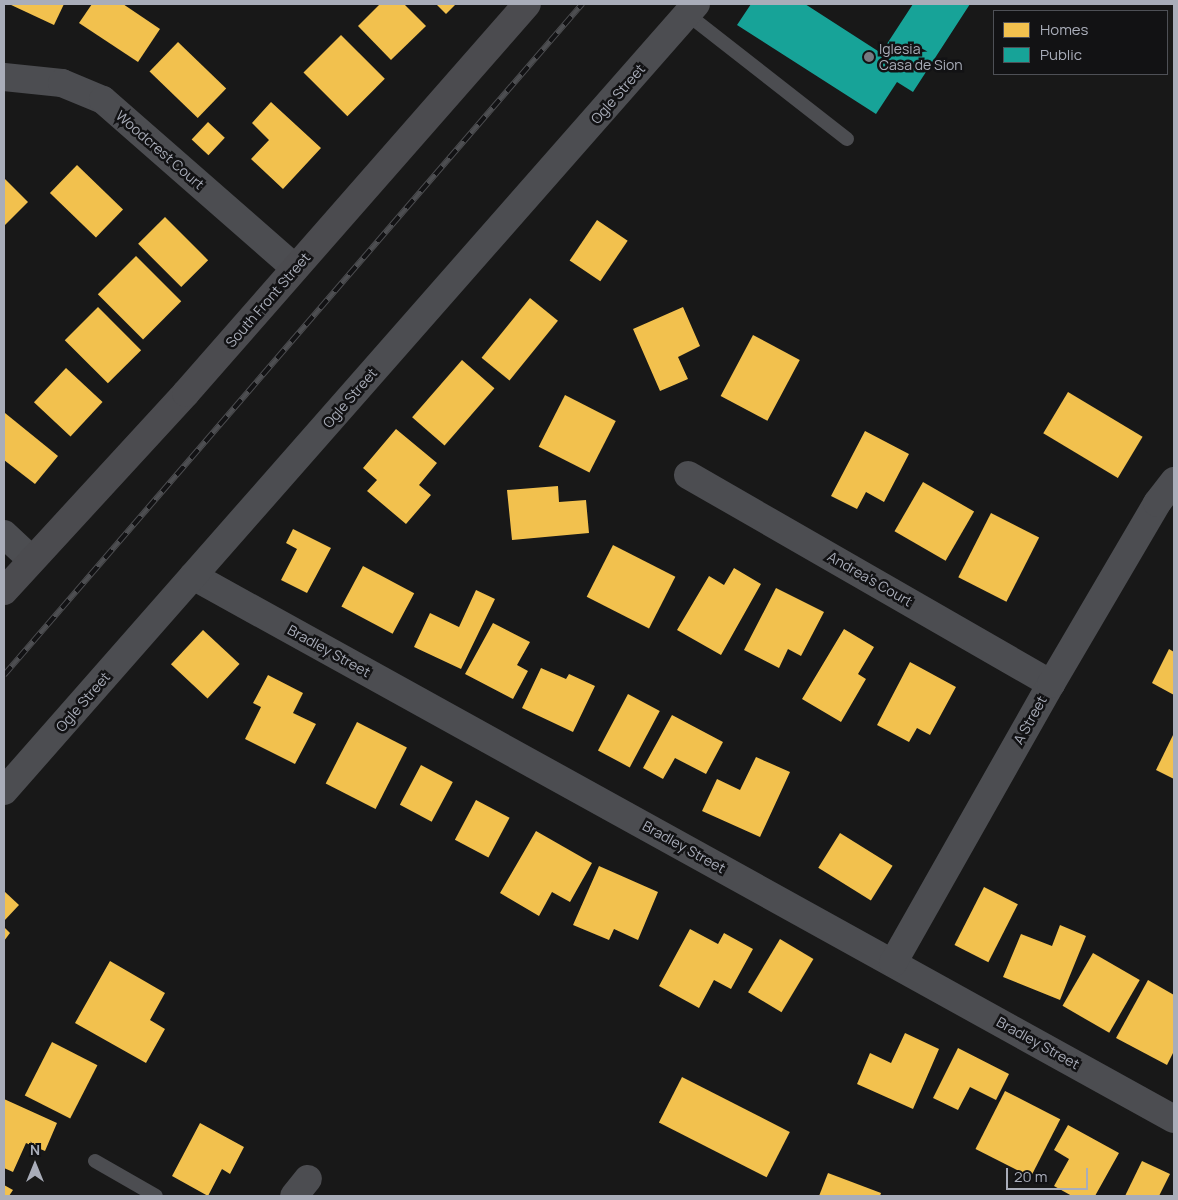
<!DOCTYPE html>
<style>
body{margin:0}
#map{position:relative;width:1178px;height:1200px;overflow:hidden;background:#181818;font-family:Manrope,sans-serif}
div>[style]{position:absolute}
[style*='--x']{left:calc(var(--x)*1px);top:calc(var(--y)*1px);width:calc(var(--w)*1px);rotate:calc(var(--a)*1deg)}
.homes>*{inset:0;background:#f2c14e;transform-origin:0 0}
.public>*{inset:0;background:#17a398}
.service>*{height:14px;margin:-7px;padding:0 7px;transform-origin:7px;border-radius:7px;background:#4c4d51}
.minor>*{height:28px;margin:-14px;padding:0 14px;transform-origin:14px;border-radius:14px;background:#4c4d51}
.secondary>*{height:28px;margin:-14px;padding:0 14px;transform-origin:14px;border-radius:14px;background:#4b4b4f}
.rail>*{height:5.5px;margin-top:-2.75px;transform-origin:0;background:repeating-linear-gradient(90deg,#121214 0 11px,#4d4e51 0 22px);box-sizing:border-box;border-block:1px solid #4d4e51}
.dots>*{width:14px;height:14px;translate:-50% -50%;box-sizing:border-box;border:2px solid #121214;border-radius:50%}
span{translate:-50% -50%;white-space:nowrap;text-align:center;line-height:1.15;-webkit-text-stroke:5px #121214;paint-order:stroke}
.poi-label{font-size:14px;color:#a9adb9}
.left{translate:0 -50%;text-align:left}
.street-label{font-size:14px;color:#a9adb9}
.frame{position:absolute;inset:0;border:5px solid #a9adb9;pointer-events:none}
.legend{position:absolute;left:993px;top:10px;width:175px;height:65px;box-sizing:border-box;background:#121214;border:1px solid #4e5056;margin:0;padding:6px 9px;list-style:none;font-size:15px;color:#a9adb9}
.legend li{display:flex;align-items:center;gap:10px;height:25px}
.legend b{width:25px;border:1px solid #4e5056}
.north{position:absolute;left:10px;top:1140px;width:50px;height:50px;-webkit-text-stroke:4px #121214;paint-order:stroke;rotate:0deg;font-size:14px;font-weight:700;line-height:20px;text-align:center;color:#a9adb9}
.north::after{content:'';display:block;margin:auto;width:18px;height:22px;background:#a9adb9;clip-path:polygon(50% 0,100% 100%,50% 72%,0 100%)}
.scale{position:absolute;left:1006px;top:1168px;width:82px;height:22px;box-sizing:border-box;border:2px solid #a9adb9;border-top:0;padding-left:6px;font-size:15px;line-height:18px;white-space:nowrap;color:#a9adb9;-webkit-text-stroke:4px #121214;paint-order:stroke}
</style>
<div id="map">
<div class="homes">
<i style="clip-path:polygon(9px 4px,64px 4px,54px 25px)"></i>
<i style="clip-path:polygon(92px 4px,123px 4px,160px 29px,138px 62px,79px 23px)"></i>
<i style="clip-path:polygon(380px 4px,404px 4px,426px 26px,391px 60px,358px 26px)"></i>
<i style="clip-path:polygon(436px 4px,456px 4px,446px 14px)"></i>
<i style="left:341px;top:35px;width:62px;height:53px;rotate:45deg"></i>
<i style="left:178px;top:42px;width:67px;height:41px;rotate:44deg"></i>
<i style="clip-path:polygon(271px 102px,321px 148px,283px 189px,251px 159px,269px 140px,252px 123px)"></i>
<i style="left:208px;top:122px;width:23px;height:24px;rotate:43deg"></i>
<i style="left:77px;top:165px;width:64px;height:39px;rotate:44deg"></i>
<i style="clip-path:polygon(4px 178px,28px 202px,4px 226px)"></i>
<i style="left:165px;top:217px;width:61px;height:38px;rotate:45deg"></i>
<i style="left:597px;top:220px;width:37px;height:49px;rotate:34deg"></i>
<i style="left:136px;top:256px;width:64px;height:54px;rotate:45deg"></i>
<i style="left:530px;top:298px;width:36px;height:77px;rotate:39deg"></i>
<i style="left:98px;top:307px;width:61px;height:47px;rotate:45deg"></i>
<i style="clip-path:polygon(683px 307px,700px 346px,678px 357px,688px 379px,660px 391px,633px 329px)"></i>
<i style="left:753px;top:335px;width:53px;height:69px;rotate:28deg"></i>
<i style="left:462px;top:360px;width:43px;height:76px;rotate:41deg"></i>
<i style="left:66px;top:368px;width:50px;height:47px;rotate:43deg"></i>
<i style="left:1068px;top:392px;width:87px;height:48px;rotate:31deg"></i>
<i style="left:565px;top:395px;width:57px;height:58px;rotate:27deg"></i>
<i style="clip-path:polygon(5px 413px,58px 456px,35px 484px,4px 460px)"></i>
<i style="clip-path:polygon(396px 429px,437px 463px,419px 485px,431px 495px,406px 524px,367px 491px,377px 480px,363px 468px)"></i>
<i style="clip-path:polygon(865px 431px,909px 454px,884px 502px,866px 492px,857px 509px,831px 496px)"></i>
<i style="left:923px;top:482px;width:59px;height:57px;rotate:30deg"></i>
<i style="clip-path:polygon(558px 486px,559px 502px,586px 500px,589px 533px,512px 540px,507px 490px)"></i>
<i style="left:991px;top:513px;width:54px;height:72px;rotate:27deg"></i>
<i style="clip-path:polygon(293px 529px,331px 548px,307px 593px,281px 580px,297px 549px,286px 543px)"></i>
<i style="left:613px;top:545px;width:70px;height:58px;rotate:27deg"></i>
<i style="left:363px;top:566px;width:58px;height:46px;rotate:28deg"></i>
<i style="clip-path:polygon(734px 568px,761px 584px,721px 655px,677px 630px,709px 576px,724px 585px)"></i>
<i style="clip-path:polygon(776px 588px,824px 612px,801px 656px,788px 649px,779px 668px,744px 650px)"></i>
<i style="clip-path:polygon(476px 590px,495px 599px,461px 669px,414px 647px,430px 613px,459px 627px)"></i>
<i style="clip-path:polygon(493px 623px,530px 642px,517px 665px,528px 671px,513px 699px,465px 674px)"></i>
<i style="clip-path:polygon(844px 629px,874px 647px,858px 674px,866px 679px,841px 722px,802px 699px)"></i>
<i style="left:203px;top:630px;width:50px;height:47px;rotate:43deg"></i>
<i style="clip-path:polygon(1169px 649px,1174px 652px,1174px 695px,1152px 683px)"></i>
<i style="clip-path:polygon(910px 662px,956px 687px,930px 735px,917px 728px,909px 742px,877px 725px)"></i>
<i style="clip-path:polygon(541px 668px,566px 679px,569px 674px,595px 686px,573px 732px,522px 708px)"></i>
<i style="clip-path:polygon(268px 675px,303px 693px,293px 713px,316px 724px,295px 764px,245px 739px,261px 707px,253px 703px)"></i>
<i style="left:628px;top:694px;width:36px;height:64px;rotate:28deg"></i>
<i style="clip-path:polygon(672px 715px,723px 742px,706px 774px,675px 758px,663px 779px,643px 768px)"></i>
<i style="left:357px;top:722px;width:56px;height:69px;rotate:27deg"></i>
<i style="clip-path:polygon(1174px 733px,1174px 779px,1156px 770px)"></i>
<i style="clip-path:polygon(756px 757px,790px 772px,760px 837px,702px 811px,717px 779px,740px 790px)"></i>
<i style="left:421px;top:765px;width:36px;height:45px;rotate:28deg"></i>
<i style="left:476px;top:800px;width:38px;height:45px;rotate:28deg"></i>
<i style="clip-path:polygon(536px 831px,592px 863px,570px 902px,552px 892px,539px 916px,500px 893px)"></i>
<i style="left:840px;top:833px;width:62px;height:41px;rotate:32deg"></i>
<i style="clip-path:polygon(599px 866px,658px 892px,638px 940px,614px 929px,609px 940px,573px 925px)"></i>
<i style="left:984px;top:887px;width:38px;height:65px;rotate:27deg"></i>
<i style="clip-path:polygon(4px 891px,19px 905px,4px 921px)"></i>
<i style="clip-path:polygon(1060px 925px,1086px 936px,1060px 1000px,1003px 977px,1021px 934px,1052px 946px)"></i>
<i style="clip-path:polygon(4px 927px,10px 933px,4px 941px)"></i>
<i style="clip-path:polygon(690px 929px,718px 944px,724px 933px,753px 949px,731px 989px,714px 980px,699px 1008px,659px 986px)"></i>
<i style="left:780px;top:939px;width:39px;height:62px;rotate:31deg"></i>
<i style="left:1093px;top:953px;width:54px;height:61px;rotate:30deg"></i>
<i style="clip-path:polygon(110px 961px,165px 993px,150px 1020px,165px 1029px,146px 1063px,75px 1023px)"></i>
<i style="clip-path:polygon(1148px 980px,1174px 995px,1174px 1051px,1167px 1065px,1116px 1038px)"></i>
<i style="clip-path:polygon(905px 1033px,939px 1049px,913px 1109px,857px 1084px,870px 1053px,891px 1063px)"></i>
<i style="left:52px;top:1042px;width:51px;height:60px;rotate:27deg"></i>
<i style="clip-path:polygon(958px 1048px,1009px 1074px,996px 1100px,970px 1087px,958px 1110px,933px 1098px)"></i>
<i style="left:682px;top:1077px;width:121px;height:51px;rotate:27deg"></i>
<i style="left:1005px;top:1091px;width:62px;height:65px;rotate:27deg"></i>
<i style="clip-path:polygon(4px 1099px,57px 1123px,45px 1151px,26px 1143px,13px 1172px,4px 1168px)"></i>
<i style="clip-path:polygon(200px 1123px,244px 1147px,230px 1174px,222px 1169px,208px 1196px,172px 1176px)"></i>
<i style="clip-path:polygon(1068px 1125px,1119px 1153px,1095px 1196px,1072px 1196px,1054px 1186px,1069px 1159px,1054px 1150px)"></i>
<i style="clip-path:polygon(1142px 1161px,1170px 1174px,1159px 1196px,1125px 1196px)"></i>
<i style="clip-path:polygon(828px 1173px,881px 1193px,880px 1196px,819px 1196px)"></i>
<i style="clip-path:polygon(4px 1185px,13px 1190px,9px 1196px,4px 1196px)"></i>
</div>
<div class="public">
<i style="clip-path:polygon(751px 4px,805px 4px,881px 53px,913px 4px,970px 4px,913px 92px,897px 82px,876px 114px,737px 25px)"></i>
</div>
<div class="service">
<i style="--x:687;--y:14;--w:203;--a:38"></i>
<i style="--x:95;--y:1161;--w:70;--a:29.8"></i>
</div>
<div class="minor">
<i style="--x:4;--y:77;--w:58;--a:5.9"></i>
<i style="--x:62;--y:83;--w:44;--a:22.5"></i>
<i style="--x:103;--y:100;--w:255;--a:41.2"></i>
<i style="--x:688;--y:475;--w:419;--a:29.9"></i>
<i style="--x:4;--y:534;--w:37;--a:43"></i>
<i style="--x:193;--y:576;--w:1121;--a:28.97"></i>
<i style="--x:4;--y:791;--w:1048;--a:-48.68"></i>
<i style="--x:893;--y:963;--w:321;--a:-60.5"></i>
<i style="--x:1051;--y:684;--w:210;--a:-59.6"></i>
<i style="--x:1157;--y:503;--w:28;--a:-52"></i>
<i style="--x:294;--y:1196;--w:22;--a:-51"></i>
</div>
<div class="secondary">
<i style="--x:4;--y:591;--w:269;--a:-47.4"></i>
<i style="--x:186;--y:393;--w:517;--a:-48.76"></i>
</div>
<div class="rail">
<i style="--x:4;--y:675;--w:886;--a:-49.26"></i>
</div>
<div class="dots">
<i style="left:869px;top:57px;background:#767981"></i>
</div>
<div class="poi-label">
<span class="left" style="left:879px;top:57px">Iglesia<br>Casa de Sion</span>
</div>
<div class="street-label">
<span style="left:618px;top:94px;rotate:-49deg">Ogle Street</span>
<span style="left:160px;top:150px;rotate:41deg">Woodcrest Court</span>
<span style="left:268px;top:300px;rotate:-49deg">South Front Street</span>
<span style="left:350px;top:398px;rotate:-49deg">Ogle Street</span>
<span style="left:870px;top:579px;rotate:30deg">Andrea's Court</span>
<span style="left:329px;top:651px;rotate:29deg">Bradley Street</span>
<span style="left:83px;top:702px;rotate:-49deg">Ogle Street</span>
<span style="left:1030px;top:720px;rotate:-61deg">A Street</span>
<span style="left:684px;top:847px;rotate:29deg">Bradley Street</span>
<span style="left:1038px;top:1043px;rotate:29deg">Bradley Street</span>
</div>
<div class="frame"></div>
<ul class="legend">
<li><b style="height:14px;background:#f2c14e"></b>Homes</li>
<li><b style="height:14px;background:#17a398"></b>Public</li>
</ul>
<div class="north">N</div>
<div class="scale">20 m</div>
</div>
